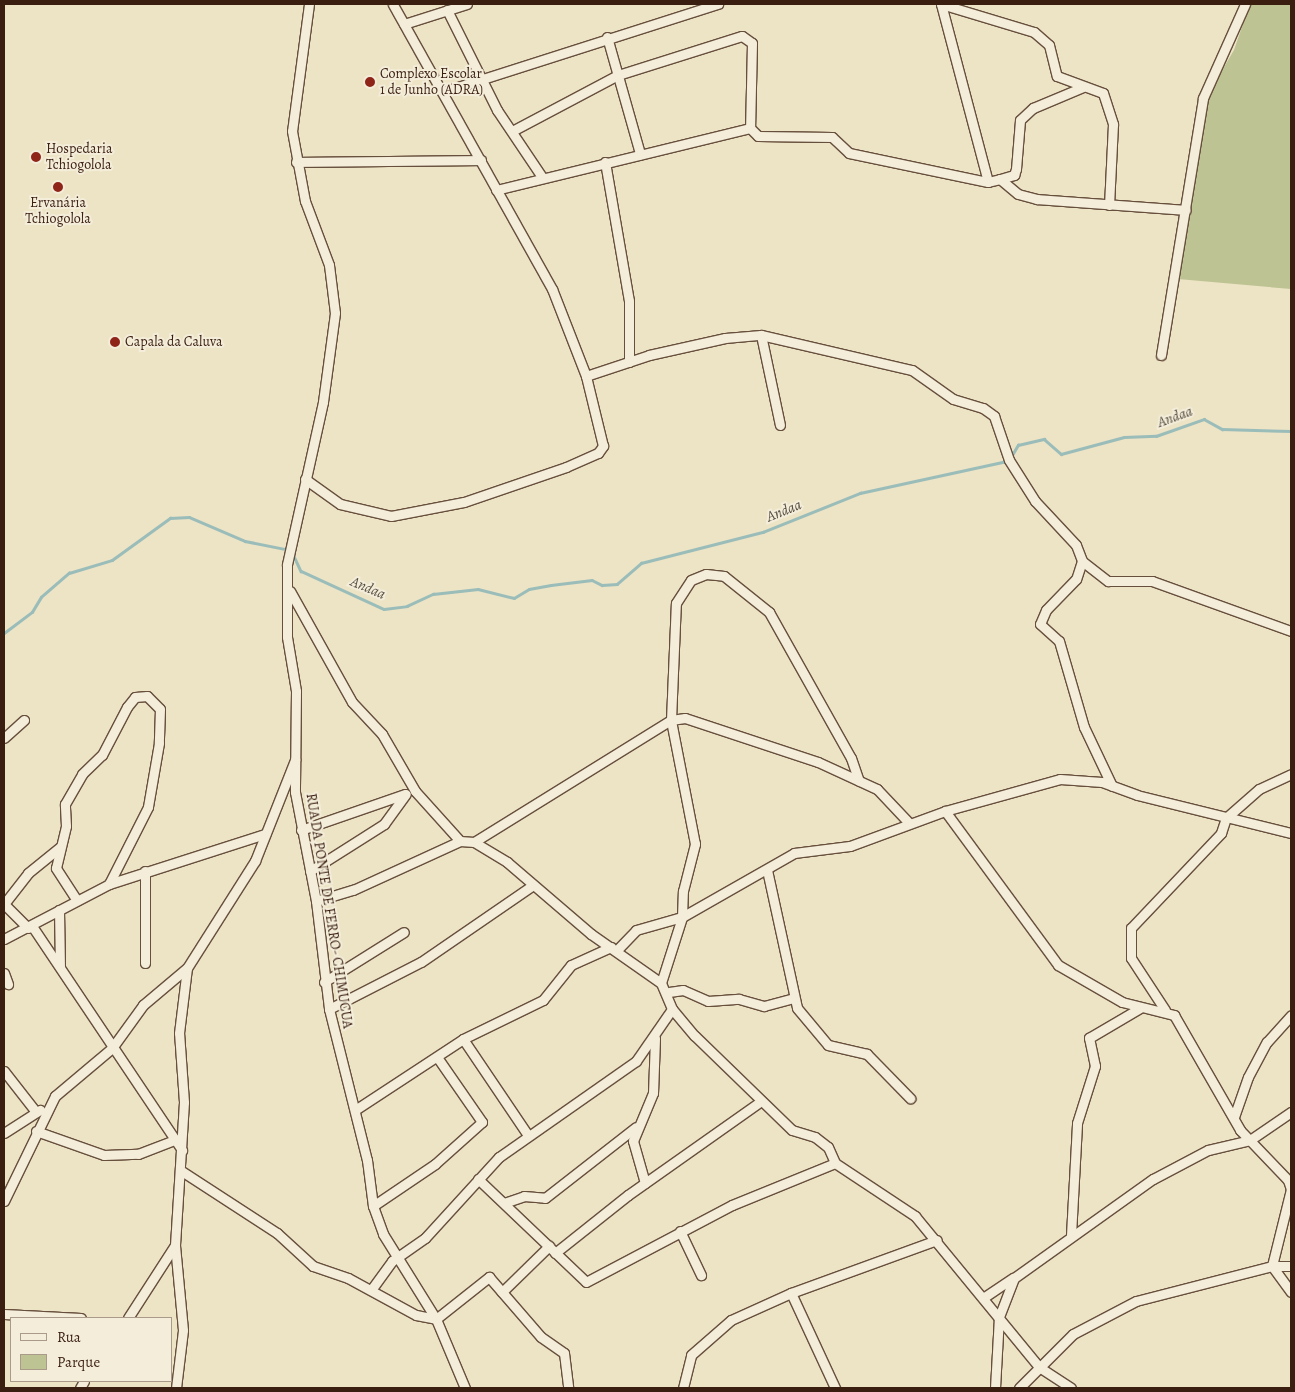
<!DOCTYPE html>
<meta charset="utf-8">
<style>
body{margin:0}
#map{position:relative;width:1295px;height:1392px;overflow:hidden;background:#ede3c5;font-family:Alegreya,serif}
div>[style]{position:absolute}
[style*='--x']{left:calc(var(--x)*1px);top:calc(var(--y)*1px);width:calc(var(--w)*1px);rotate:calc(var(--a)*1deg)}
.green>*{inset:0;background:#bdc392}
.stream>*{height:2.5px;margin:-1.25px;padding:0 1.25px;transform-origin:1.25px;border-radius:1.25px;background:#9abdba}
.roads{filter:drop-shadow(1px 0 #674f3d) drop-shadow(-1px 0 #674f3d) drop-shadow(0 1px #674f3d) drop-shadow(0 -1px #674f3d)}
.street>*{height:9px;margin:-4.5px;padding:0 4.5px;transform-origin:4.5px;border-radius:4.5px;background:#f3edd9}
.dots>*{width:14px;height:14px;translate:-50% -50%;box-sizing:border-box;border:2px solid #f3edd9;border-radius:50%}
span{translate:-50% -50%;white-space:nowrap;text-align:center;line-height:1.15;-webkit-text-stroke:4px #f3edd9;paint-order:stroke}
.poi-label{font-size:14px;color:#3a1e10}
.left{translate:0 -50%;text-align:left}
.street-label{font-size:14px;color:#3a1e10}
.water-label{font-size:15px;color:#574e43;font-style:italic}
.frame{position:absolute;inset:0;border:5px solid #3a1e10;pointer-events:none}
.legend{position:absolute;left:10px;top:1317px;width:162px;height:65px;box-sizing:border-box;background:#f3edd9;border:1px solid #a99a89;margin:0;padding:6px 9px;list-style:none;font-size:15px;color:#3a1e10}
.legend li{display:flex;align-items:center;gap:10px;height:25px}
.legend b{width:25px;border:1px solid #a99a89}
</style>
<div id="map">
<div class="green">
<i style="clip-path:polygon(1250px 4px,1291px 4px,1291px 289px,1178px 279px,1210px 91px,1234px 50px)"></i>
</div>
<div class="stream">
<i style="--x:1011;--y:457;--w:14;--a:-60"></i>
<i style="--x:1018;--y:445;--w:27;--a:-13"></i>
<i style="--x:1044;--y:439;--w:23;--a:41"></i>
<i style="--x:1061;--y:454;--w:65;--a:-15.1"></i>
<i style="--x:1124;--y:437;--w:32;--a:-2"></i>
<i style="--x:1156;--y:436;--w:51;--a:-19.5"></i>
<i style="--x:1204;--y:419;--w:21;--a:29"></i>
<i style="--x:1222;--y:429;--w:69;--a:1.7"></i>
<i style="--x:293;--y:554;--w:19;--a:65"></i>
<i style="--x:301;--y:571;--w:91;--a:24.6"></i>
<i style="--x:384;--y:609;--w:23;--a:-7"></i>
<i style="--x:407;--y:606;--w:29;--a:-25"></i>
<i style="--x:433;--y:594;--w:45;--a:-6.3"></i>
<i style="--x:478;--y:589;--w:37;--a:14"></i>
<i style="--x:514;--y:598;--w:17;--a:-31"></i>
<i style="--x:529;--y:589;--w:22;--a:-10"></i>
<i style="--x:551;--y:585;--w:41;--a:-7"></i>
<i style="--x:592;--y:580;--w:11;--a:27"></i>
<i style="--x:602;--y:585;--w:15;--a:-4"></i>
<i style="--x:617;--y:584;--w:32;--a:-41"></i>
<i style="--x:641;--y:563;--w:126;--a:-14.3"></i>
<i style="--x:763;--y:532;--w:105;--a:-21.9"></i>
<i style="--x:860;--y:493;--w:150;--a:-12.3"></i>
<i style="--x:4;--y:633;--w:35;--a:-37"></i>
<i style="--x:32;--y:612;--w:17;--a:-59"></i>
<i style="--x:41;--y:597;--w:37;--a:-41"></i>
<i style="--x:69;--y:573;--w:45;--a:-16.8"></i>
<i style="--x:112;--y:560;--w:72;--a:-35.9"></i>
<i style="--x:170;--y:518;--w:19;--a:-3"></i>
<i style="--x:189;--y:517;--w:61;--a:23.2"></i>
<i style="--x:245;--y:541;--w:41;--a:11.3"></i>
</div>
<div class="roads">
<div class="street">
<i style="--x:309;--y:4;--w:128;--a:97.6"></i>
<i style="--x:292;--y:131;--w:71;--a:79.5"></i>
<i style="--x:305;--y:201;--w:68;--a:69.4"></i>
<i style="--x:329;--y:265;--w:48;--a:82.9"></i>
<i style="--x:335;--y:313;--w:90;--a:97.7"></i>
<i style="--x:323;--y:402;--w:167;--a:102.5"></i>
<i style="--x:287;--y:565;--w:72;--a:90"></i>
<i style="--x:287;--y:637;--w:55;--a:80.5"></i>
<i style="--x:296;--y:691;--w:101;--a:90.6"></i>
<i style="--x:295;--y:792;--w:111;--a:79.1"></i>
<i style="--x:316;--y:901;--w:109;--a:83.1"></i>
<i style="--x:329;--y:1009;--w:156;--a:75.9"></i>
<i style="--x:367;--y:1160;--w:46;--a:82.6"></i>
<i style="--x:373;--y:1206;--w:30;--a:70"></i>
<i style="--x:383;--y:1234;--w:100;--a:58.1"></i>
<i style="--x:436;--y:1319;--w:75;--a:67.2"></i>
<i style="--x:941;--y:4;--w:97;--a:16.8"></i>
<i style="--x:1034;--y:32;--w:20;--a:41"></i>
<i style="--x:1049;--y:45;--w:32;--a:76"></i>
<i style="--x:1057;--y:76;--w:49;--a:20.3"></i>
<i style="--x:1103;--y:93;--w:33;--a:72"></i>
<i style="--x:1113;--y:124;--w:81;--a:92.8"></i>
<i style="--x:941;--y:4;--w:184;--a:75.2"></i>
<i style="--x:447;--y:10;--w:112;--a:63.4"></i>
<i style="--x:497;--y:110;--w:81;--a:56.1"></i>
<i style="--x:404;--y:24;--w:66;--a:-17.6"></i>
<i style="--x:607;--y:37;--w:122;--a:74.2"></i>
<i style="--x:442;--y:92;--w:290;--a:-17.7"></i>
<i style="--x:514;--y:130;--w:118;--a:-27.9"></i>
<i style="--x:618;--y:75;--w:130;--a:-17.5"></i>
<i style="--x:742;--y:36;--w:12;--a:35"></i>
<i style="--x:752;--y:43;--w:85;--a:91.3"></i>
<i style="--x:296;--y:162;--w:185;--a:-0.6"></i>
<i style="--x:605;--y:162;--w:141;--a:80.2"></i>
<i style="--x:629;--y:301;--w:61;--a:90"></i>
<i style="--x:1000;--y:179;--w:15;--a:-16"></i>
<i style="--x:1014;--y:175;--w:6;--a:-72"></i>
<i style="--x:1016;--y:169;--w:49;--a:-85.3"></i>
<i style="--x:1020;--y:120;--w:18;--a:-43"></i>
<i style="--x:1033;--y:108;--w:54;--a:-22.8"></i>
<i style="--x:496;--y:190;--w:261;--a:-13.7"></i>
<i style="--x:750;--y:128;--w:11;--a:45"></i>
<i style="--x:758;--y:136;--w:74;--a:0.8"></i>
<i style="--x:832;--y:137;--w:23;--a:43"></i>
<i style="--x:849;--y:153;--w:142;--a:11.8"></i>
<i style="--x:988;--y:182;--w:12;--a:-14"></i>
<i style="--x:1000;--y:179;--w:23;--a:40"></i>
<i style="--x:1018;--y:194;--w:20;--a:15"></i>
<i style="--x:1037;--y:199;--w:149;--a:4.2"></i>
<i style="--x:761;--y:335;--w:92;--a:78.1"></i>
<i style="--x:1161;--y:355;--w:260;--a:-80.7"></i>
<i style="--x:1203;--y:98;--w:103;--a:-65.9"></i>
<i style="--x:586;--y:376;--w:66;--a:-18.4"></i>
<i style="--x:649;--y:355;--w:78;--a:-12.6"></i>
<i style="--x:725;--y:338;--w:36;--a:-5"></i>
<i style="--x:761;--y:335;--w:155;--a:13.1"></i>
<i style="--x:912;--y:370;--w:50;--a:35.3"></i>
<i style="--x:953;--y:399;--w:31;--a:17"></i>
<i style="--x:983;--y:408;--w:14;--a:36"></i>
<i style="--x:994;--y:416;--w:46;--a:71.2"></i>
<i style="--x:1009;--y:460;--w:49;--a:57.6"></i>
<i style="--x:1035;--y:501;--w:60;--a:47"></i>
<i style="--x:1076;--y:545;--w:17;--a:69"></i>
<i style="--x:1082;--y:561;--w:33;--a:38"></i>
<i style="--x:1108;--y:581;--w:44;--a:0"></i>
<i style="--x:1152;--y:581;--w:148;--a:19.8"></i>
<i style="--x:305;--y:479;--w:43;--a:35.5"></i>
<i style="--x:340;--y:504;--w:52;--a:13.2"></i>
<i style="--x:391;--y:516;--w:74;--a:-10.9"></i>
<i style="--x:464;--y:502;--w:108;--a:-18.9"></i>
<i style="--x:566;--y:467;--w:35;--a:-24"></i>
<i style="--x:598;--y:453;--w:9;--a:-54"></i>
<i style="--x:603;--y:446;--w:72;--a:-103.7"></i>
<i style="--x:586;--y:376;--w:93;--a:-111.3"></i>
<i style="--x:552;--y:289;--w:326;--a:-119.2"></i>
<i style="--x:1082;--y:561;--w:19;--a:108"></i>
<i style="--x:1076;--y:579;--w:43;--a:134.1"></i>
<i style="--x:1046;--y:610;--w:15;--a:113"></i>
<i style="--x:1040;--y:624;--w:25;--a:42"></i>
<i style="--x:1059;--y:641;--w:90;--a:73.8"></i>
<i style="--x:1084;--y:727;--w:65;--a:64.6"></i>
<i style="--x:290;--y:591;--w:127;--a:60.8"></i>
<i style="--x:352;--y:702;--w:44;--a:46.8"></i>
<i style="--x:382;--y:734;--w:66;--a:59.9"></i>
<i style="--x:415;--y:791;--w:67;--a:48"></i>
<i style="--x:4;--y:738;--w:27;--a:-42"></i>
<i style="--x:945;--y:811;--w:191;--a:53.7"></i>
<i style="--x:1058;--y:965;--w:74;--a:30"></i>
<i style="--x:1122;--y:1002;--w:54;--a:14"></i>
<i style="--x:1174;--y:1015;--w:133;--a:60.1"></i>
<i style="--x:1240;--y:1130;--w:69;--a:46.2"></i>
<i style="--x:1288;--y:1180;--w:9;--a:72"></i>
<i style="--x:1291;--y:1189;--w:79;--a:103.9"></i>
<i style="--x:1272;--y:1266;--w:32;--a:54"></i>
<i style="--x:301;--y:830;--w:110;--a:-19.1"></i>
<i style="--x:474;--y:842;--w:232;--a:-31.8"></i>
<i style="--x:671;--y:720;--w:14;--a:-8"></i>
<i style="--x:685;--y:718;--w:140;--a:18.3"></i>
<i style="--x:818;--y:762;--w:65;--a:24.6"></i>
<i style="--x:877;--y:789;--w:47;--a:46.7"></i>
<i style="--x:767;--y:870;--w:141;--a:77.7"></i>
<i style="--x:797;--y:1008;--w:48;--a:50"></i>
<i style="--x:828;--y:1045;--w:40;--a:13"></i>
<i style="--x:867;--y:1054;--w:62;--a:45.7"></i>
<i style="--x:145;--y:871;--w:92;--a:90"></i>
<i style="--x:310;--y:871;--w:88;--a:-32.4"></i>
<i style="--x:384;--y:824;--w:37;--a:-54"></i>
<i style="--x:76;--y:899;--w:37;--a:-123"></i>
<i style="--x:56;--y:868;--w:43;--a:-76.6"></i>
<i style="--x:66;--y:826;--w:22;--a:-93"></i>
<i style="--x:65;--y:804;--w:34;--a:-60"></i>
<i style="--x:82;--y:774;--w:28;--a:-44"></i>
<i style="--x:102;--y:755;--w:54;--a:-62.5"></i>
<i style="--x:127;--y:707;--w:13;--a:-51"></i>
<i style="--x:135;--y:697;--w:12;--a:-5"></i>
<i style="--x:147;--y:696;--w:18;--a:45"></i>
<i style="--x:160;--y:709;--w:34;--a:92"></i>
<i style="--x:159;--y:743;--w:65;--a:99.8"></i>
<i style="--x:148;--y:807;--w:86;--a:116.9"></i>
<i style="--x:316;--y:901;--w:39;--a:-17"></i>
<i style="--x:353;--y:890;--w:118;--a:-24.6"></i>
<i style="--x:460;--y:841;--w:14;--a:4"></i>
<i style="--x:474;--y:842;--w:39;--a:31"></i>
<i style="--x:507;--y:862;--w:111;--a:40.6"></i>
<i style="--x:591;--y:934;--w:85;--a:35"></i>
<i style="--x:661;--y:983;--w:28;--a:67"></i>
<i style="--x:672;--y:1009;--w:35;--a:50"></i>
<i style="--x:695;--y:1036;--w:135;--a:44.1"></i>
<i style="--x:792;--y:1130;--w:24;--a:17"></i>
<i style="--x:815;--y:1137;--w:16;--a:38"></i>
<i style="--x:828;--y:1147;--w:17;--a:66"></i>
<i style="--x:835;--y:1163;--w:96;--a:33.5"></i>
<i style="--x:915;--y:1216;--w:195;--a:50.6"></i>
<i style="--x:1039;--y:1367;--w:38;--a:33"></i>
<i style="--x:4;--y:904;--w:39;--a:-52"></i>
<i style="--x:28;--y:873;--w:41;--a:-39.1"></i>
<i style="--x:4;--y:904;--w:34;--a:45"></i>
<i style="--x:59;--y:910;--w:56;--a:89"></i>
<i style="--x:32;--y:926;--w:270;--a:56.2"></i>
<i style="--x:4;--y:939;--w:119;--a:-27.6"></i>
<i style="--x:109;--y:884;--w:164;--a:-17.8"></i>
<i style="--x:616;--y:951;--w:29;--a:-46"></i>
<i style="--x:636;--y:930;--w:48;--a:-15.8"></i>
<i style="--x:682;--y:917;--w:129;--a:-29.7"></i>
<i style="--x:794;--y:853;--w:56;--a:-7.1"></i>
<i style="--x:850;--y:846;--w:101;--a:-20.2"></i>
<i style="--x:945;--y:811;--w:119;--a:-15.5"></i>
<i style="--x:1060;--y:779;--w:42;--a:4.1"></i>
<i style="--x:1102;--y:782;--w:37;--a:20"></i>
<i style="--x:1137;--y:795;--w:159;--a:13.9"></i>
<i style="--x:4;--y:973;--w:12;--a:70"></i>
<i style="--x:324;--y:982;--w:94;--a:-32"></i>
<i style="--x:661;--y:983;--w:69;--a:-72.3"></i>
<i style="--x:682;--y:917;--w:26;--a:-88"></i>
<i style="--x:683;--y:891;--w:49;--a:-75.7"></i>
<i style="--x:695;--y:844;--w:126;--a:-101"></i>
<i style="--x:671;--y:720;--w:117;--a:-87.6"></i>
<i style="--x:676;--y:603;--w:27;--a:-57"></i>
<i style="--x:691;--y:580;--w:16;--a:-22"></i>
<i style="--x:706;--y:574;--w:18;--a:6"></i>
<i style="--x:724;--y:576;--w:58;--a:38.7"></i>
<i style="--x:769;--y:612;--w:167;--a:60.7"></i>
<i style="--x:851;--y:758;--w:24;--a:71"></i>
<i style="--x:669;--y:992;--w:14;--a:-8"></i>
<i style="--x:683;--y:990;--w:27;--a:24"></i>
<i style="--x:708;--y:1001;--w:31;--a:-4"></i>
<i style="--x:739;--y:999;--w:26;--a:16"></i>
<i style="--x:764;--y:1006;--w:28;--a:-15"></i>
<i style="--x:329;--y:1009;--w:103;--a:-27.1"></i>
<i style="--x:421;--y:962;--w:136;--a:-34.5"></i>
<i style="--x:1165;--y:1010;--w:62;--a:-123.2"></i>
<i style="--x:1131;--y:958;--w:30;--a:-90"></i>
<i style="--x:1131;--y:928;--w:131;--a:-46.5"></i>
<i style="--x:1221;--y:833;--w:16;--a:-72"></i>
<i style="--x:1226;--y:818;--w:44;--a:-41.3"></i>
<i style="--x:1259;--y:789;--w:35;--a:-25"></i>
<i style="--x:463;--y:1039;--w:115;--a:56"></i>
<i style="--x:4;--y:1071;--w:52;--a:52"></i>
<i style="--x:355;--y:1110;--w:129;--a:-33.3"></i>
<i style="--x:463;--y:1039;--w:89;--a:-26"></i>
<i style="--x:543;--y:1000;--w:45;--a:-51.3"></i>
<i style="--x:571;--y:965;--w:44;--a:-24.2"></i>
<i style="--x:1234;--y:1117;--w:42;--a:-70.7"></i>
<i style="--x:1248;--y:1077;--w:40;--a:-62"></i>
<i style="--x:1267;--y:1042;--w:36;--a:-48"></i>
<i style="--x:36;--y:1131;--w:72;--a:19.4"></i>
<i style="--x:104;--y:1155;--w:34;--a:-2"></i>
<i style="--x:138;--y:1154;--w:40;--a:-21"></i>
<i style="--x:4;--y:1133;--w:43;--a:-32.6"></i>
<i style="--x:180;--y:1170;--w:116;--a:33"></i>
<i style="--x:277;--y:1233;--w:49;--a:42.5"></i>
<i style="--x:313;--y:1266;--w:37;--a:19"></i>
<i style="--x:348;--y:1278;--w:77;--a:28.6"></i>
<i style="--x:416;--y:1315;--w:20;--a:11"></i>
<i style="--x:436;--y:1319;--w:68;--a:-38.4"></i>
<i style="--x:489;--y:1277;--w:79;--a:49.1"></i>
<i style="--x:541;--y:1337;--w:28;--a:35"></i>
<i style="--x:564;--y:1353;--w:35;--a:83"></i>
<i style="--x:478;--y:1179;--w:149;--a:43.6"></i>
<i style="--x:586;--y:1282;--w:165;--a:-27.8"></i>
<i style="--x:732;--y:1205;--w:111;--a:-22.2"></i>
<i style="--x:645;--y:1183;--w:44;--a:-105.9"></i>
<i style="--x:633;--y:1141;--w:52;--a:-67.4"></i>
<i style="--x:653;--y:1093;--w:55;--a:-87.9"></i>
<i style="--x:4;--y:1201;--w:117;--a:-64.1"></i>
<i style="--x:55;--y:1096;--w:75;--a:-40.1"></i>
<i style="--x:112;--y:1048;--w:53;--a:-54.2"></i>
<i style="--x:143;--y:1005;--w:57;--a:-40.1"></i>
<i style="--x:504;--y:1203;--w:21;--a:-19"></i>
<i style="--x:524;--y:1196;--w:21;--a:5"></i>
<i style="--x:545;--y:1198;--w:115;--a:-38"></i>
<i style="--x:373;--y:1206;--w:75;--a:-34.1"></i>
<i style="--x:435;--y:1164;--w:63;--a:-41.8"></i>
<i style="--x:482;--y:1122;--w:79;--a:-124.7"></i>
<i style="--x:680;--y:1231;--w:49;--a:64.5"></i>
<i style="--x:1071;--y:1235;--w:112;--a:-86.9"></i>
<i style="--x:1077;--y:1123;--w:60;--a:-72.5"></i>
<i style="--x:1095;--y:1066;--w:29;--a:-102"></i>
<i style="--x:1089;--y:1038;--w:59;--a:-30.5"></i>
<i style="--x:555;--y:1253;--w:93;--a:-38.5"></i>
<i style="--x:628;--y:1195;--w:161;--a:-35.2"></i>
<i style="--x:371;--y:1290;--w:36;--a:-54"></i>
<i style="--x:392;--y:1261;--w:40;--a:-34.9"></i>
<i style="--x:425;--y:1238;--w:110;--a:-47.6"></i>
<i style="--x:499;--y:1157;--w:167;--a:-35"></i>
<i style="--x:636;--y:1061;--w:63;--a:-55.3"></i>
<i style="--x:502;--y:1292;--w:66;--a:-44.4"></i>
<i style="--x:791;--y:1293;--w:105;--a:65.1"></i>
<i style="--x:983;--y:1298;--w:36;--a:-34"></i>
<i style="--x:4;--y:1314;--w:77;--a:3"></i>
<i style="--x:128;--y:1318;--w:87;--a:-57.2"></i>
<i style="--x:80;--y:1388;--w:8;--a:-60"></i>
<i style="--x:176;--y:1388;--w:58;--a:-83.1"></i>
<i style="--x:183;--y:1330;--w:85;--a:-95.4"></i>
<i style="--x:175;--y:1245;--w:143;--a:-86.4"></i>
<i style="--x:184;--y:1102;--w:69;--a:-94.1"></i>
<i style="--x:179;--y:1033;--w:65;--a:-83"></i>
<i style="--x:187;--y:968;--w:127;--a:-57.6"></i>
<i style="--x:255;--y:861;--w:109;--a:-68.4"></i>
<i style="--x:683;--y:1388;--w:34;--a:-76"></i>
<i style="--x:691;--y:1355;--w:53;--a:-41.2"></i>
<i style="--x:731;--y:1320;--w:66;--a:-24.2"></i>
<i style="--x:791;--y:1293;--w:155;--a:-20"></i>
<i style="--x:995;--y:1388;--w:71;--a:-86.8"></i>
<i style="--x:999;--y:1317;--w:42;--a:-69"></i>
<i style="--x:1014;--y:1278;--w:171;--a:-35.5"></i>
<i style="--x:1153;--y:1179;--w:62;--a:-27.8"></i>
<i style="--x:1208;--y:1150;--w:43;--a:-13.4"></i>
<i style="--x:1250;--y:1140;--w:50;--a:-34.3"></i>
<i style="--x:1019;--y:1388;--w:76;--a:-45"></i>
<i style="--x:1073;--y:1334;--w:71;--a:-27.6"></i>
<i style="--x:1136;--y:1301;--w:140;--a:-14.4"></i>
<i style="--x:1272;--y:1266;--w:19;--a:0"></i>
</div>
</div>
<div class="dots">
<i style="left:370px;top:82px;background:#8f2418"></i>
<i style="left:36px;top:157px;background:#8f2418"></i>
<i style="left:58px;top:187px;background:#8f2418"></i>
<i style="left:115px;top:342px;background:#8f2418"></i>
</div>
<div class="poi-label">
<span class="left" style="left:380px;top:82px">Complexo Escolar<br>1 de Junho (ADRA)</span>
<span class="left" style="left:46px;top:157px">Hospedaria<br>Tchiogolola</span>
<span style="left:58px;top:211px">Ervanária<br>Tchiogolola</span>
<span class="left" style="left:125px;top:342px">Capala da Caluva</span>
</div>
<div class="street-label">
<span style="left:329px;top:911px;rotate:81deg">RUA DA PONTE DE FERRO- CHIMUCUA</span>
</div>
<div class="water-label">
<span style="left:1175px;top:417px;rotate:-20deg">Andaa</span>
<span style="left:784px;top:511px;rotate:-22deg">Andaa</span>
<span style="left:368px;top:588px;rotate:23deg">Andaa</span>
</div>
<div class="frame"></div>
<ul class="legend">
<li><b style="height:6px;background:#f3edd9"></b>Rua</li>
<li><b style="height:14px;background:#bdc392"></b>Parque</li>
</ul>
</div>
